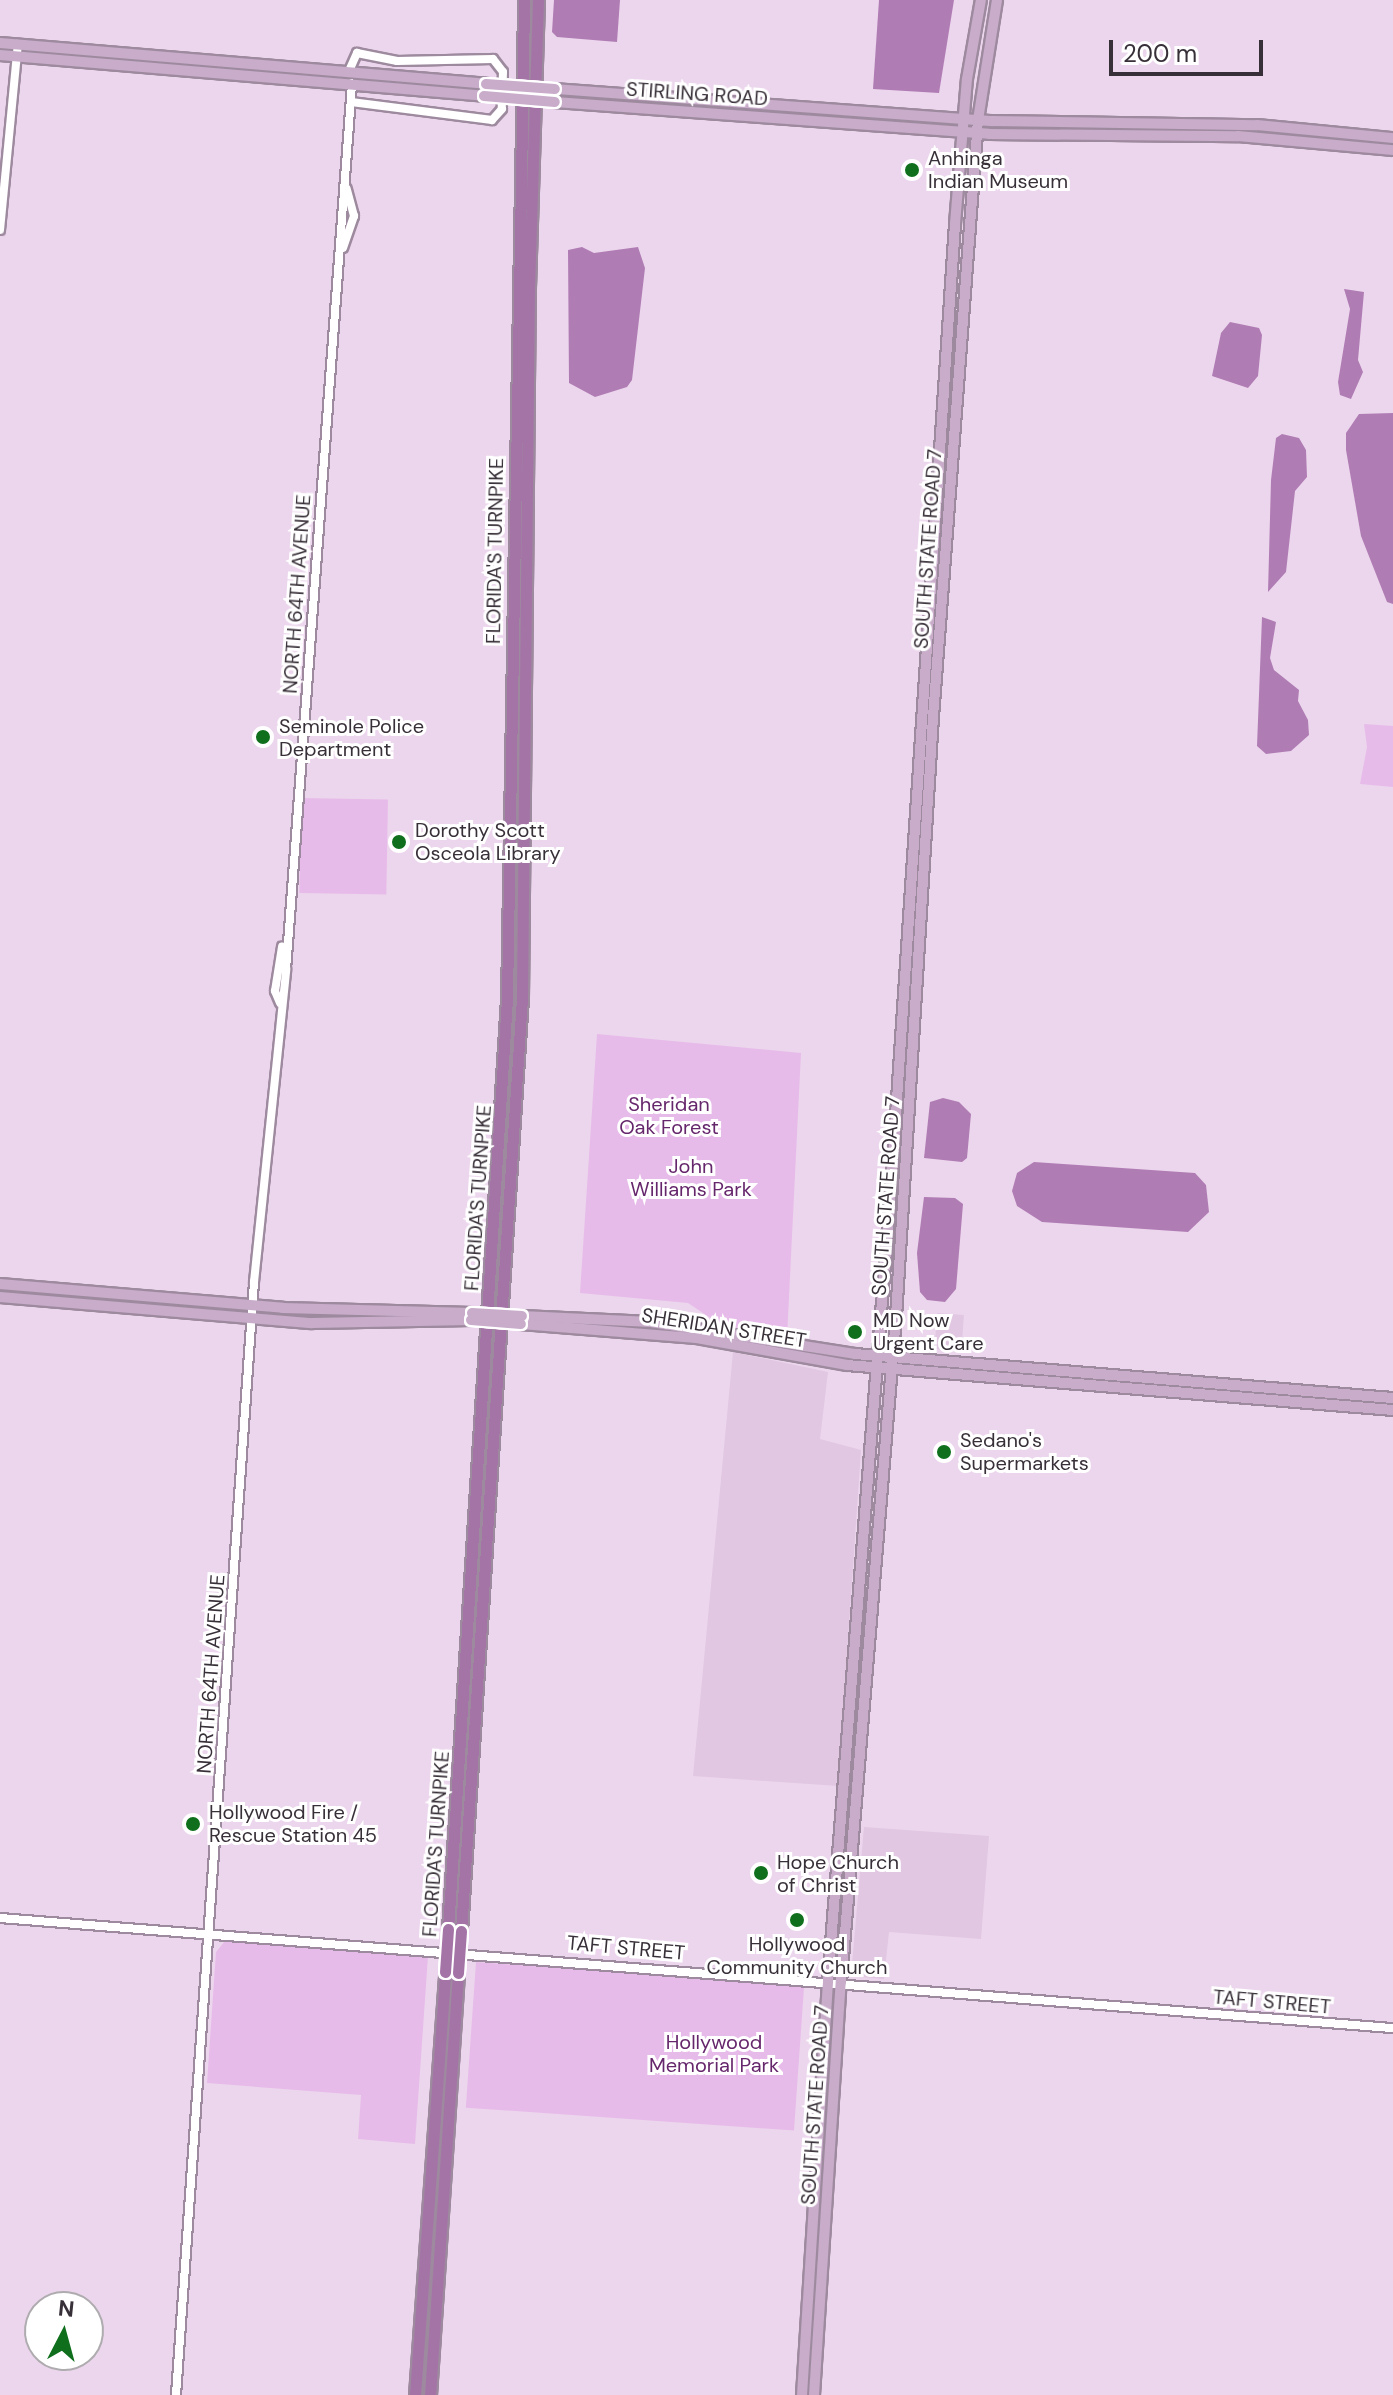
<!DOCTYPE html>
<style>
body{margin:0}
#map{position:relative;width:1393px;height:2395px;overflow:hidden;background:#ecd6ed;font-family:"DM Sans",sans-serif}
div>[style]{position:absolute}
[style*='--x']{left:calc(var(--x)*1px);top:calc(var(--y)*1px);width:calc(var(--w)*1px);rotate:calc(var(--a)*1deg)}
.built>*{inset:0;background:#e1c7e2;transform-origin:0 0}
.green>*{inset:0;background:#e7bbe9;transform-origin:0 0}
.water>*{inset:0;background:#b07cb4}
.roads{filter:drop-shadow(2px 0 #9e8a9f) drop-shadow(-2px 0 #9e8a9f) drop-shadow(0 2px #9e8a9f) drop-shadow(0 -2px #9e8a9f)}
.tertiary>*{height:8px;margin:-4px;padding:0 4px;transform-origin:4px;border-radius:4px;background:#fff}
.primary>*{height:10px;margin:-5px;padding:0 5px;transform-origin:5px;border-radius:5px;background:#c8acca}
.motorway>*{height:11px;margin:-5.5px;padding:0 5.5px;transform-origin:5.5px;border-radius:5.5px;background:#a474a7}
.bridges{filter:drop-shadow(2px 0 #fff) drop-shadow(-2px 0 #fff) drop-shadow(0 2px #fff) drop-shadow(0 -2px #fff)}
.primary-bridge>*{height:10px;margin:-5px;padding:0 5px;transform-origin:5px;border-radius:5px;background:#c8acca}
.motorway-bridge>*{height:11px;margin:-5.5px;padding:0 5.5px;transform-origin:5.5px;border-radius:5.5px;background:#a474a7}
.dots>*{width:22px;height:22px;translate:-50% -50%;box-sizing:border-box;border:4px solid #fff;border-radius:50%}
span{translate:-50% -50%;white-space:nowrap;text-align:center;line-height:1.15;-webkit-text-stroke:6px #fff;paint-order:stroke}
.street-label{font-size:20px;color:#383038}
.poi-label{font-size:20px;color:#383038}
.left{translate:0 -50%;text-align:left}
.park-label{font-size:20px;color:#66266c}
.north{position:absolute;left:24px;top:2291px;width:80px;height:80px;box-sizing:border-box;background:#fff;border:2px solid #afacaf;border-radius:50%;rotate:6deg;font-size:22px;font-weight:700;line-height:32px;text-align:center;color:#383038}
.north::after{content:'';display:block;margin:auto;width:28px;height:36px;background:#0f6f1d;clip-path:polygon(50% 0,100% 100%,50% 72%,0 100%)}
.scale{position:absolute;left:1109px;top:40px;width:154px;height:36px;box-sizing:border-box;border:4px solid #383038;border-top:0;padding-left:10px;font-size:24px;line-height:28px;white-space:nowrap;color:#383038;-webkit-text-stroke:6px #fff;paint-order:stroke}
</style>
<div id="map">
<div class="built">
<i style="left:937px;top:1313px;width:27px;height:36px;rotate:4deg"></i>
<i style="clip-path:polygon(733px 1352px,828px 1372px,820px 1439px,861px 1450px,838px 1786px,693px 1776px)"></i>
<i style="clip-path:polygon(864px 1827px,989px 1836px,981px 1939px,889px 1932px,884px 1979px,851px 1976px)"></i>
</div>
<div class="green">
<i style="clip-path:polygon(1364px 724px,1393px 726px,1393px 787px,1360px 784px,1367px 747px)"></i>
<i style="left:301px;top:798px;width:87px;height:95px;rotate:1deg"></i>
<i style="clip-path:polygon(597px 1034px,801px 1053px,787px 1338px,721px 1325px,688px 1303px,580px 1293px)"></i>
<i style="clip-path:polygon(225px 1941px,428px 1956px,415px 2144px,358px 2139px,361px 2095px,207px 2083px,216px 1952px)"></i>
<i style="left:476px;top:1962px;width:329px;height:146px;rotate:4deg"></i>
</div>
<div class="water">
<i style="clip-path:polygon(554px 0,620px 0,617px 42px,557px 37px,552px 32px)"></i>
<i style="clip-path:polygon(879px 0,954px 0,939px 93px,873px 89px)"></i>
<i style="clip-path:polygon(582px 247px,594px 253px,638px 247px,645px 268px,632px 380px,627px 387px,595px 397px,569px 383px,568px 250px)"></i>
<i style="clip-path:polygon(1344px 289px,1364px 292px,1358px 360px,1363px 372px,1351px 399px,1340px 395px,1338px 382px,1350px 309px)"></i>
<i style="clip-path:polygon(1230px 322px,1259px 328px,1262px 335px,1258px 376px,1248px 388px,1212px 376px,1221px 333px)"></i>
<i style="clip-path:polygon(1393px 413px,1393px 604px,1387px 602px,1361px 536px,1346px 450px,1346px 433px,1359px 414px)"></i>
<i style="clip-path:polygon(1282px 434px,1299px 438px,1306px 450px,1307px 477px,1295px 491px,1286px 572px,1268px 592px,1271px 480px,1276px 438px)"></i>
<i style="clip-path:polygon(1262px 617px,1276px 622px,1270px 658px,1274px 670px,1299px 690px,1298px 701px,1308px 720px,1309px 735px,1291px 751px,1266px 754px,1257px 746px)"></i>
<i style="clip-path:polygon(943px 1098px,959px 1102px,971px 1114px,967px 1158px,962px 1162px,924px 1158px,930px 1102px)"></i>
<i style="clip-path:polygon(1034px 1162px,1195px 1173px,1206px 1185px,1209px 1212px,1188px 1232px,1042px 1222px,1017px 1206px,1012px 1191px,1017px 1173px)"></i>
<i style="clip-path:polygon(924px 1197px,955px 1198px,963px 1204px,956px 1289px,945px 1302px,927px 1300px,920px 1292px,917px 1253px)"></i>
</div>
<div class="roads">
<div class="tertiary">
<i style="--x:349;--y:71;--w:20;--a:-66"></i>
<i style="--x:357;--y:53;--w:41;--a:11.3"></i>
<i style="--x:397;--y:61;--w:96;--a:-1.2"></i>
<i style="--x:493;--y:59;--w:16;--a:52"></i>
<i style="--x:503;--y:72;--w:37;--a:92"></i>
<i style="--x:502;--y:109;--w:15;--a:132"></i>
<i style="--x:492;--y:120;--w:142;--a:-172.7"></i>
<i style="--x:0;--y:230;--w:187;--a:-84.5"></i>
<i style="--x:343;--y:248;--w:34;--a:-71"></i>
<i style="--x:354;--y:216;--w:28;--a:-105"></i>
<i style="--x:280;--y:1003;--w:13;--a:-113"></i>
<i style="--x:275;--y:991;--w:45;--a:-81"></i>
<i style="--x:0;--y:1918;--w:1397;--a:4.52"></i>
<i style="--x:176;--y:2395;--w:1116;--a:-85.99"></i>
<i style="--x:254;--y:1282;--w:314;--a:-84.1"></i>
<i style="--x:286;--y:970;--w:889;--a:-85.74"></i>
</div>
<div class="primary">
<i style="--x:0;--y:43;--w:488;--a:4.8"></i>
<i style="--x:0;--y:55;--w:486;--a:4.8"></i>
<i style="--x:555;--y:89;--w:438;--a:4.2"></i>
<i style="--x:992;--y:121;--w:265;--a:0.9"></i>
<i style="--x:1257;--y:125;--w:137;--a:5.5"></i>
<i style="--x:555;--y:102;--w:435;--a:4.2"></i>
<i style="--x:989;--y:134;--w:249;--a:0.5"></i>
<i style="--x:1238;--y:136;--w:156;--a:5.2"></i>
<i style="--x:0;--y:1284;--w:284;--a:4.8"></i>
<i style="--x:283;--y:1308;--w:189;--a:1.5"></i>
<i style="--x:0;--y:1297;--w:313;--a:4.8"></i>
<i style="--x:312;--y:1323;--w:159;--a:-1.1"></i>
<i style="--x:522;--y:1316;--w:129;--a:2.7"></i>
<i style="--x:651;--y:1322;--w:206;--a:8.9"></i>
<i style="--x:855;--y:1354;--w:540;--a:4.68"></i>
<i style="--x:521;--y:1324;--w:176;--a:4.6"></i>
<i style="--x:696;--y:1338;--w:153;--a:10.1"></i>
<i style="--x:847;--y:1365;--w:548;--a:4.71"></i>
<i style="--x:802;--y:2395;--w:415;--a:-86.4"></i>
<i style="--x:828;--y:1981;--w:809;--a:-85.46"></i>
<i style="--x:892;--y:1175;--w:953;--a:-86.21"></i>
<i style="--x:955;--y:224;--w:145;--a:-85.3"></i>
<i style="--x:967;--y:79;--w:80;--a:-80"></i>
<i style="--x:814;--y:2395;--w:414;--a:-86.3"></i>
<i style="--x:841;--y:1982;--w:667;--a:-85.27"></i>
<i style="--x:896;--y:1317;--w:601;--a:-86.47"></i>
<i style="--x:933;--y:717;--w:599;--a:-85.69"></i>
<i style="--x:978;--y:120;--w:121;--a:-81"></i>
</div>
<div class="motorway">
<i style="--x:448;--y:1929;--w:933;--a:-86.37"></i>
<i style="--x:507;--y:998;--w:998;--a:-89.02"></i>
<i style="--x:461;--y:1931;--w:936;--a:-86.26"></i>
<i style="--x:522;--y:997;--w:710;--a:-89.44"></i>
<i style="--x:529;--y:287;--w:287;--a:-88.2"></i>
<i style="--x:415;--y:2395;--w:424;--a:-85.9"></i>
<i style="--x:430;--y:2395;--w:423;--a:-86.2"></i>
</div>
</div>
<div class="bridges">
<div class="primary-bridge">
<i style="--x:486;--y:84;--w:69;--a:4.1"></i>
<i style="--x:484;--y:96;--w:71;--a:4.8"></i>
<i style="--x:472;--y:1313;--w:50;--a:3.4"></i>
<i style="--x:471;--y:1320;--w:50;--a:4.6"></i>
</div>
<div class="motorway-bridge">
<i style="--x:445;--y:1972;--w:43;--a:-86"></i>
<i style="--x:458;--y:1973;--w:42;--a:-85.9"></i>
</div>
</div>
<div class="dots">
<i style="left:912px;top:170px;background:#0f6f1d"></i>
<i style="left:263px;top:737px;background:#0f6f1d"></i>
<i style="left:399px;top:842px;background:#0f6f1d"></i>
<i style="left:855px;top:1332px;background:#0f6f1d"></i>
<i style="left:944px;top:1452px;background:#0f6f1d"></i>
<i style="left:193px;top:1824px;background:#0f6f1d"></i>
<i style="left:761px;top:1873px;background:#0f6f1d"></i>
<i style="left:797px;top:1920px;background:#0f6f1d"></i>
</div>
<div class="street-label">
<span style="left:697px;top:94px;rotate:4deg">STIRLING ROAD</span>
<span style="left:928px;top:549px;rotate:-86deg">SOUTH STATE ROAD 7</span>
<span style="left:495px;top:551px;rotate:-89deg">FLORIDA'S TURNPIKE</span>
<span style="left:297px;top:594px;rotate:-86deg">NORTH 64TH AVENUE</span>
<span style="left:886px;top:1196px;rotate:-86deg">SOUTH STATE ROAD 7</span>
<span style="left:478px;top:1198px;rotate:-86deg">FLORIDA'S TURNPIKE</span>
<span style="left:724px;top:1328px;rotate:9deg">SHERIDAN STREET</span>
<span style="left:211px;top:1674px;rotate:-86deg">NORTH 64TH AVENUE</span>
<span style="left:436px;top:1844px;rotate:-86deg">FLORIDA'S TURNPIKE</span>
<span style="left:626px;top:1948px;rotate:5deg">TAFT STREET</span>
<span style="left:1272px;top:2002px;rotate:5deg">TAFT STREET</span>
<span style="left:815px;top:2105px;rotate:-86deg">SOUTH STATE ROAD 7</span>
</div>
<div class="poi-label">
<span class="left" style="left:928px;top:170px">Anhinga<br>Indian Museum</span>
<span class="left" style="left:279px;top:738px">Seminole Police<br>Department</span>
<span class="left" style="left:415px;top:842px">Dorothy Scott<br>Osceola Library</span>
<span class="left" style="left:873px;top:1332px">MD Now<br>Urgent Care</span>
<span class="left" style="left:960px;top:1452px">Sedano's<br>Supermarkets</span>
<span class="left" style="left:209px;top:1824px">Hollywood Fire /<br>Rescue Station 45</span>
<span class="left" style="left:777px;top:1874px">Hope Church<br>of Christ</span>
<span style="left:797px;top:1956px">Hollywood<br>Community Church</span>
</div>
<div class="park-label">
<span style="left:669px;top:1116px">Sheridan<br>Oak Forest</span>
<span style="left:691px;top:1178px">John<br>Williams Park</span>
<span style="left:714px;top:2054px">Hollywood<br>Memorial Park</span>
</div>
<div class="north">N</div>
<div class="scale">200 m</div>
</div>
